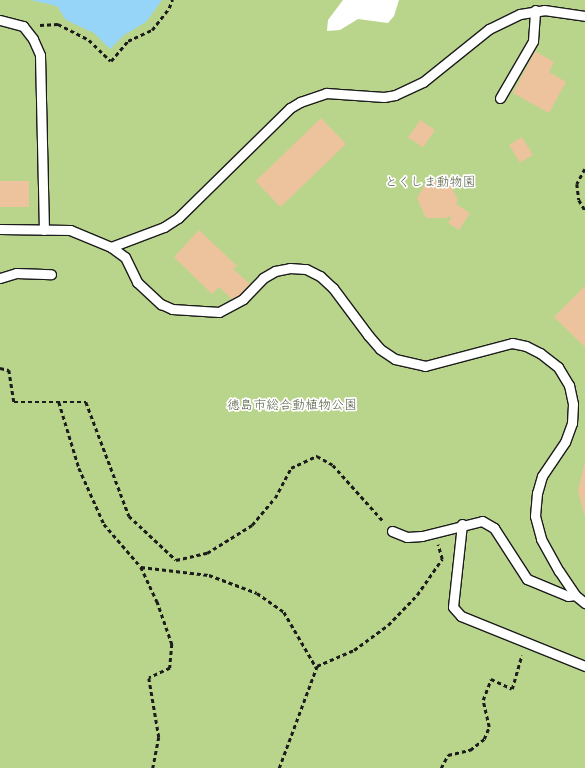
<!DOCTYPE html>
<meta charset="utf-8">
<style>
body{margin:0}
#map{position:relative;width:585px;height:768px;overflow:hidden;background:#fff;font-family:"Architects Daughter","Klee One",sans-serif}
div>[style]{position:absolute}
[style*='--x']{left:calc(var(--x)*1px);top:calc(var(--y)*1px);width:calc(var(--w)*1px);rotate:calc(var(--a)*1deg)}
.green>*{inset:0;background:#b9d58c}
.water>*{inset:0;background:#97d5f8}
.building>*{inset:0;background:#ecc39c;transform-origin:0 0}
.path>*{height:2.5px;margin-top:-1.25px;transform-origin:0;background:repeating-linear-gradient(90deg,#1c1c1c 0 4px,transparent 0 7px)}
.roads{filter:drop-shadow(1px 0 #1c1c1c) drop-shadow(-1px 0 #1c1c1c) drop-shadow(0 1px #1c1c1c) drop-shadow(0 -1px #1c1c1c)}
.service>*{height:9px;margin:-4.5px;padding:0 4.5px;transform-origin:4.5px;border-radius:4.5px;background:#fff}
span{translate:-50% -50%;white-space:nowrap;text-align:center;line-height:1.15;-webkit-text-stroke:3.5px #fff;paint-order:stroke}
.park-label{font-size:13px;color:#535d43}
</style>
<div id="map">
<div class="green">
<i style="clip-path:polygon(0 0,343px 0,328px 20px,327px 31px,340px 30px,358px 19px,388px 23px,394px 16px,399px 0,585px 0,585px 768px,0 768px)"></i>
</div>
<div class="water">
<i style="clip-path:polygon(31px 0,162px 0,146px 22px,124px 35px,110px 49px,94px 33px,66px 20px,57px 6px)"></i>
</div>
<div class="building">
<i style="clip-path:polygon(535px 51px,554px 62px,549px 72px,566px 82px,549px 113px,513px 93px)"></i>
<i style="left:321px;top:118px;width:36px;height:91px;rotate:46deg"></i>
<i style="left:420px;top:120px;width:18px;height:21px;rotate:34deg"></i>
<i style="left:522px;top:137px;width:21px;height:15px;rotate:59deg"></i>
<i style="left:0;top:181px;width:29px;height:26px"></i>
<i style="clip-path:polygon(427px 181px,448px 181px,458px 200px,456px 204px,470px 213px,459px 230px,448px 223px,451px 218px,448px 216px,447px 218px,426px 218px,417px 198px)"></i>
<i style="clip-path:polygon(199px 230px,237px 266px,233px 269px,250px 284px,234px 301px,219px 287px,212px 294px,174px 257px)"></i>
<i style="clip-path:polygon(585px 286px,585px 347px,554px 317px)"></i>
<i style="clip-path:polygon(585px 461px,585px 517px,578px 491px)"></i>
</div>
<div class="path">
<i style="--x:40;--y:25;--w:18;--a:-3"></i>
<i style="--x:58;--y:24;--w:35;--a:27"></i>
<i style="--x:89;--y:40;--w:30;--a:44"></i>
<i style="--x:111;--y:61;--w:26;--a:-50"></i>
<i style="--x:128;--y:41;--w:26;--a:-25"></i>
<i style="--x:152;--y:30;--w:28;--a:-52"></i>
<i style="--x:169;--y:8;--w:9;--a:-69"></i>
<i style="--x:585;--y:169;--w:17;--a:118"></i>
<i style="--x:577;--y:184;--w:16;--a:83"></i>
<i style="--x:579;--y:200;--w:12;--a:59"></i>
<i style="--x:0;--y:368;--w:9;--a:13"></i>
<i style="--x:9;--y:370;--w:32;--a:81"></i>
<i style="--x:14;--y:402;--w:72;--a:0"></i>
<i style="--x:86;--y:402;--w:122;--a:69.3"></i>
<i style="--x:129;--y:516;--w:64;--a:43.1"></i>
<i style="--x:176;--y:560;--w:32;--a:-13"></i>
<i style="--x:207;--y:553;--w:53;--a:-31.9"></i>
<i style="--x:252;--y:525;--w:35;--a:-50"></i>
<i style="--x:275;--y:498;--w:34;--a:-62"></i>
<i style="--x:291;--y:468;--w:29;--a:-25"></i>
<i style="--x:317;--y:456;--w:18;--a:29"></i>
<i style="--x:333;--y:465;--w:76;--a:48.2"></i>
<i style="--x:59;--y:402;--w:69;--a:73.1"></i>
<i style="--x:79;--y:468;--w:61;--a:65.9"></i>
<i style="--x:104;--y:524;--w:57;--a:49.3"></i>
<i style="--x:141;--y:567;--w:38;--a:65"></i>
<i style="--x:157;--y:601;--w:46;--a:70.8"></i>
<i style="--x:172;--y:644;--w:24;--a:95"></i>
<i style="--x:170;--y:668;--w:23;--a:155"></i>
<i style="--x:149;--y:678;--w:60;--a:80.4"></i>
<i style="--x:159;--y:737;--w:32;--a:101"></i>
<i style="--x:141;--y:567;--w:68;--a:6.7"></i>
<i style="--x:209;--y:575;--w:51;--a:20.6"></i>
<i style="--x:257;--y:593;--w:33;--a:35"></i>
<i style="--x:284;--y:612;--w:64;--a:59.8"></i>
<i style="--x:279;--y:768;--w:109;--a:-69.6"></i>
<i style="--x:317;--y:666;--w:40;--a:-23.4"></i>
<i style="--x:354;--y:650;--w:42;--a:-36.3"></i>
<i style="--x:388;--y:625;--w:42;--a:-46"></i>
<i style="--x:417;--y:595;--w:44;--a:-55.2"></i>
<i style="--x:442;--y:559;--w:15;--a:-106"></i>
<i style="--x:441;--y:768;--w:15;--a:-62"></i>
<i style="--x:448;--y:755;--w:23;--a:-13"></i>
<i style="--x:470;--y:750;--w:18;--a:-38"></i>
<i style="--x:484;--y:739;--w:13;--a:-67"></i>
<i style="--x:489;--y:727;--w:28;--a:-103"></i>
<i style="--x:483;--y:700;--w:22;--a:-69"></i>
<i style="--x:491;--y:679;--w:23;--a:25"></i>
<i style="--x:512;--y:689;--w:35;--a:-74"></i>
</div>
<div class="roads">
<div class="service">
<i style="--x:0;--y:20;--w:24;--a:15"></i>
<i style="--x:23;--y:26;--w:16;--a:52"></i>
<i style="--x:33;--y:39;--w:17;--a:66"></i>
<i style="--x:40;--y:55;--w:175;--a:88.7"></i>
<i style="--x:500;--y:98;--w:66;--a:-59.9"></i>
<i style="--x:533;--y:41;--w:31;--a:-86"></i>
<i style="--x:0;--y:229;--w:70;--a:0.8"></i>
<i style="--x:70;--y:230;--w:44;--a:22.5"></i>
<i style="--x:111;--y:247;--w:57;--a:-20.7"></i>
<i style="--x:164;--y:227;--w:17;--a:-33"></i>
<i style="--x:178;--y:218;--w:157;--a:-44.5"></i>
<i style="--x:290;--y:108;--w:12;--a:-31"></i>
<i style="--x:300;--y:102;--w:28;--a:-19"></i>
<i style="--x:326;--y:93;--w:58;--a:3.9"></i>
<i style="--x:384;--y:97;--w:11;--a:-10"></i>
<i style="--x:395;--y:95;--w:31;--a:-25"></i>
<i style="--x:423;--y:82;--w:85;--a:-38.8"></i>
<i style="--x:489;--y:29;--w:34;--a:-26"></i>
<i style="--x:520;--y:14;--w:24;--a:-9"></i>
<i style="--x:544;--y:10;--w:41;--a:8.3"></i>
<i style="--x:111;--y:247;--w:17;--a:36"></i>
<i style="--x:125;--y:257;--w:28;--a:64"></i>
<i style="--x:137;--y:282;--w:33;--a:43"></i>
<i style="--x:161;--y:304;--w:12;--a:24"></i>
<i style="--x:172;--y:309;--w:47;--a:3.7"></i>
<i style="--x:219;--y:312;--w:27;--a:-28"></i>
<i style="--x:243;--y:299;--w:29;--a:-46"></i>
<i style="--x:263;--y:278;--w:14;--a:-30"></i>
<i style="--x:275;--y:271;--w:15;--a:-11"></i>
<i style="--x:290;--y:268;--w:16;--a:4"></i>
<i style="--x:306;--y:269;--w:16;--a:27"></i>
<i style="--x:320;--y:276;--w:18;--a:43"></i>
<i style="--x:333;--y:288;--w:59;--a:53.3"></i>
<i style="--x:368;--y:335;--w:18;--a:49"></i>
<i style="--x:380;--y:349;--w:18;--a:34"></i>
<i style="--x:395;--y:359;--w:31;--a:13"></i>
<i style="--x:425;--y:366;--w:90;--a:-14.8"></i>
<i style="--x:512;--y:343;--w:14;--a:12"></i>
<i style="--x:526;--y:346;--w:16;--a:27"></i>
<i style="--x:540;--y:353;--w:23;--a:38"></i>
<i style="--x:558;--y:367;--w:21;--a:59"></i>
<i style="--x:569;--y:385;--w:19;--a:78"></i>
<i style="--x:573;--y:404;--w:19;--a:93"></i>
<i style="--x:572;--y:423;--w:20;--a:110"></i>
<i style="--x:565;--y:442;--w:41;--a:124.1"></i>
<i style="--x:542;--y:476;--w:18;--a:106"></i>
<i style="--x:537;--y:493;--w:23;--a:95"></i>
<i style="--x:535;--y:516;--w:24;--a:75"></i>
<i style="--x:541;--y:539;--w:37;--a:61"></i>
<i style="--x:559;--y:571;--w:29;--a:56"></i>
<i style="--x:575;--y:595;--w:13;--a:39"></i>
<i style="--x:0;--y:278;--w:17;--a:-17"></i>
<i style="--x:16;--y:273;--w:35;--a:2"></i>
<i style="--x:462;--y:524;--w:83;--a:96.2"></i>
<i style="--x:453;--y:607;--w:12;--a:48"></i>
<i style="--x:461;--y:616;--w:134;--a:22"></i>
<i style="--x:392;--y:531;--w:16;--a:22"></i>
<i style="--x:407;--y:537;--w:15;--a:-4"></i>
<i style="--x:422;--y:536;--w:62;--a:-14"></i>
<i style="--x:482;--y:521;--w:14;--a:30"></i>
<i style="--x:494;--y:528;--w:61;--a:57.1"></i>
<i style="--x:527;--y:579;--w:44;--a:22.5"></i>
<i style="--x:568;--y:596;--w:7;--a:-8"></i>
</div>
</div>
<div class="park-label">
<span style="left:430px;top:182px">とくしま動物園</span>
<span style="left:292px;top:405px">徳島市総合動植物公園</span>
</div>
</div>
